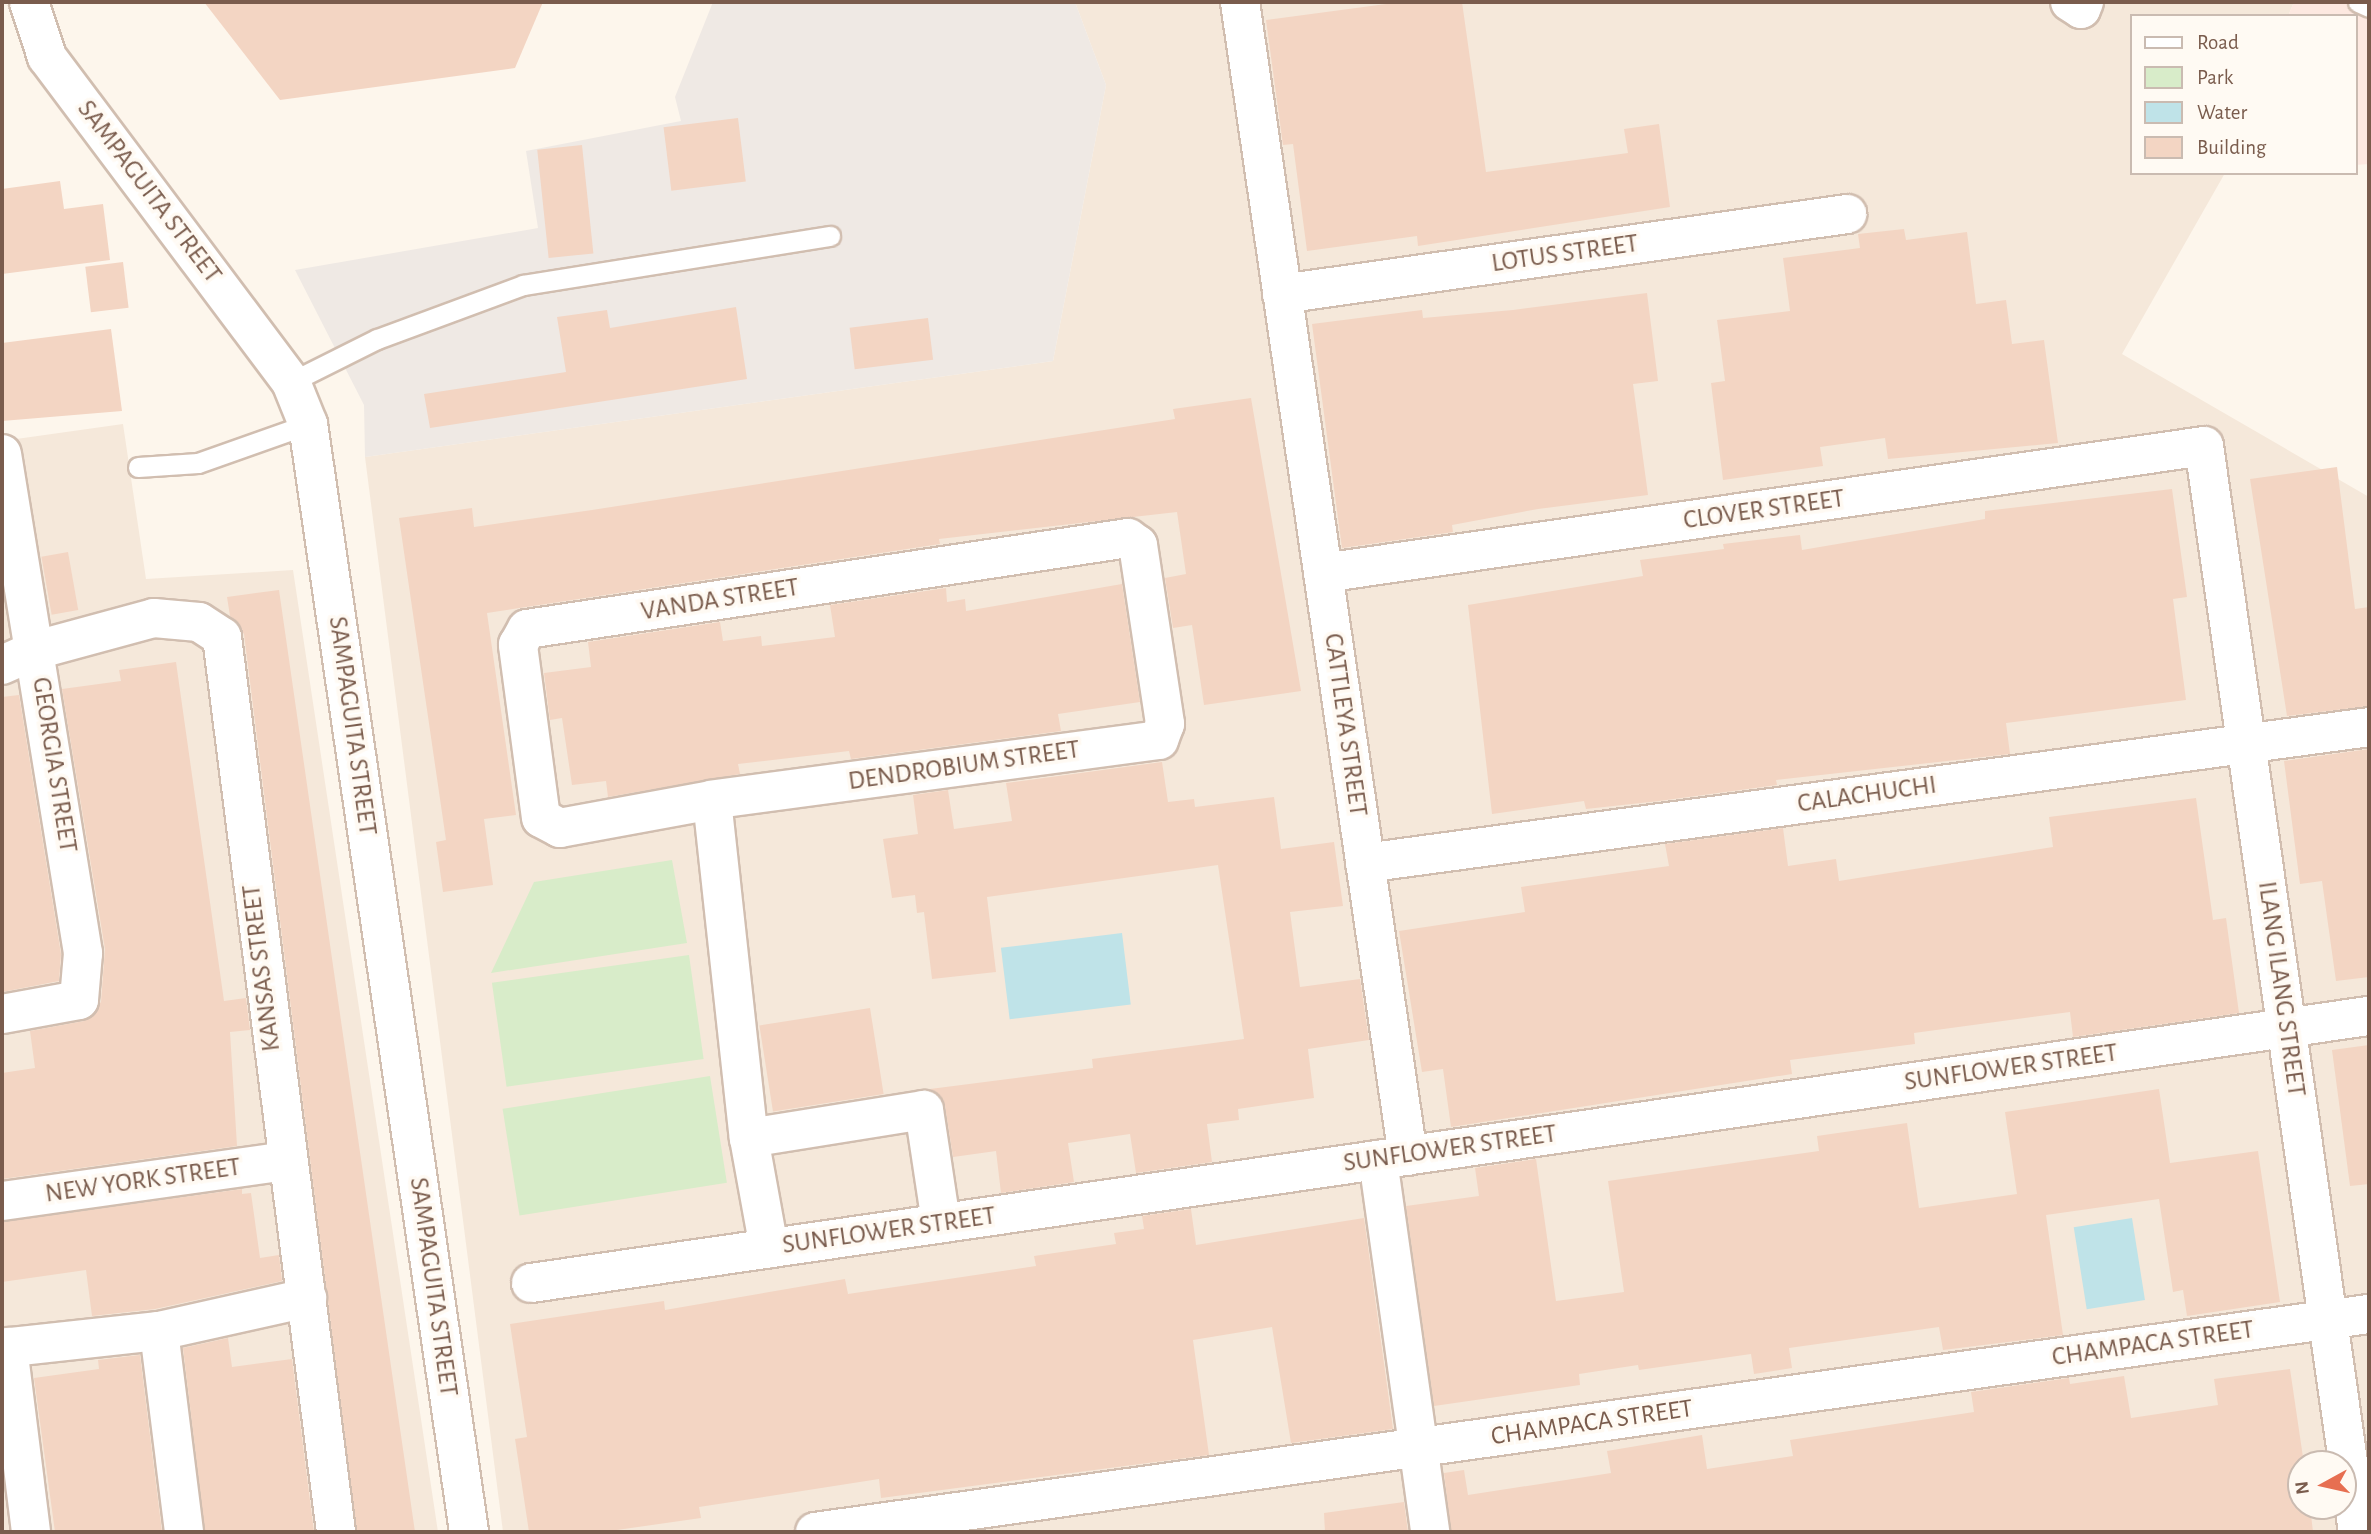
<!DOCTYPE html>
<style>
body{margin:0}
#map{position:relative;width:2371px;height:1534px;overflow:hidden;background:#fdf6ec;font-family:"Alegreya Sans",sans-serif}
div>[style]{position:absolute}
[style*='--x']{left:calc(var(--x)*1px);top:calc(var(--y)*1px);width:calc(var(--w)*1px);rotate:calc(var(--a)*1deg)}
.residential>*{inset:0;background:#f5e8da}
.commercial>*{inset:0;background:#fde8e0}
.industrial>*{inset:0;background:#efe9e4}
.green>*{inset:0;background:#d8ecc9;transform-origin:0 0}
.water>*{inset:0;background:#bfe3e8;transform-origin:0 0}
.building>*{inset:0;background:#f3d5c3;transform-origin:0 0}
.roads{filter:drop-shadow(2px 0 #d1beb0) drop-shadow(-2px 0 #d1beb0) drop-shadow(0 2px #d1beb0) drop-shadow(0 -2px #d1beb0)}
.lane>*{height:19px;margin:-9.5px;padding:0 9.5px;transform-origin:9.5px;border-radius:9.5px;background:#fff}
.street>*{height:38px;margin:-19px;padding:0 19px;transform-origin:19px;border-radius:19px;background:#fff}
.secondary>*{height:38px;margin:-19px;padding:0 19px;transform-origin:19px;border-radius:19px;background:#fff}
span{translate:-50% -50%;white-space:nowrap;text-align:center;line-height:1.15;-webkit-text-stroke:7px #fffaf3;paint-order:stroke}
.street-label{font-size:26px;color:#7a5c4d}
.frame{position:absolute;inset:0;border:4px solid #7a5c4d;pointer-events:none}
.legend{position:absolute;left:2130px;top:14px;width:228px;height:161px;box-sizing:border-box;background:#fffaf3;border:2px solid #cabbb1;margin:0;padding:9px 12px;list-style:none;font-size:21px;color:#7a5c4d}
.legend li{display:flex;align-items:center;gap:14px;height:35px}
.legend b{width:35px;border:2px solid #cabbb1}
.north{position:absolute;left:2287px;top:1450px;width:70px;height:70px;box-sizing:border-box;background:#fffaf3;border:2px solid #cabbb1;border-radius:50%;rotate:262deg;font-size:19px;font-weight:700;line-height:28px;text-align:center;color:#7a5c4d}
.north::after{content:'';display:block;margin:auto;width:24px;height:32px;background:#e76f51;clip-path:polygon(50% 0,100% 100%,50% 72%,0 100%)}
</style>
<div id="map">
<div class="residential">
<i style="clip-path:polygon(evenodd,1075px 2px,2294px 2px,2288px 16px,2131px 16px,2131px 173px,2225px 173px,2122px 354px,2369px 497px,2369px 1532px,503px 1532px,365px 457px,1053px 361px,1106px 85px,1075px 2px,2301px 1464px,2343px 1464px,2343px 1506px,2301px 1506px,2301px 1464px)"></i>
<i style="clip-path:polygon(123px 424px,146px 579px,293px 570px,438px 1532px,2px 1532px,2px 441px)"></i>
</div>
<div class="commercial">
<i style="clip-path:polygon(2294px 2px,2369px 2px,2369px 164px,2355px 165px,2355px 16px,2288px 16px)"></i>
</div>
<div class="industrial">
<i style="clip-path:polygon(713px 2px,1075px 2px,1106px 85px,1053px 361px,365px 457px,364px 405px,295px 270px,538px 228px,526px 151px,681px 121px,675px 97px)"></i>
</div>
<div class="green">
<i style="clip-path:polygon(672px 860px,687px 943px,491px 973px,534px 882px)"></i>
<i style="left:689px;top:955px;width:105px;height:199px;rotate:82deg"></i>
<i style="left:710px;top:1076px;width:108px;height:210px;rotate:81deg"></i>
</div>
<div class="water">
<i style="left:1122px;top:933px;width:72px;height:122px;rotate:83deg"></i>
<i style="left:2132px;top:1218px;width:83px;height:59px;rotate:81deg"></i>
</div>
<div class="building">
<i style="clip-path:polygon(204px 2px,543px 2px,515px 68px,280px 100px)"></i>
<i style="clip-path:polygon(1401px 2px,1462px 2px,1486px 172px,1628px 153px,1624px 129px,1659px 124px,1670px 207px,1418px 246px,1417px 236px,1307px 251px,1293px 144px,1283px 145px,1266px 20px)"></i>
<i style="left:738px;top:118px;width:64px;height:75px;rotate:83deg"></i>
<i style="left:582px;top:145px;width:109px;height:45px;rotate:84deg"></i>
<i style="clip-path:polygon(60px 181px,64px 209px,103px 204px,110px 260px,2px 274px,2px 189px)"></i>
<i style="clip-path:polygon(1904px 229px,1906px 240px,1967px 232px,1976px 304px,2006px 300px,2012px 344px,2044px 340px,2058px 443px,1888px 459px,1885px 438px,1820px 447px,1823px 466px,1723px 480px,1711px 383px,1725px 381px,1717px 320px,1790px 311px,1783px 258px,1860px 248px,1858px 234px)"></i>
<i style="left:123px;top:262px;width:46px;height:38px;rotate:83deg"></i>
<i style="clip-path:polygon(1647px 293px,1658px 381px,1633px 384px,1648px 495px,1538px 509px,1452px 525px,1453px 532px,1342px 548px,1312px 324px,1422px 310px,1423px 318px,1513px 310px)"></i>
<i style="clip-path:polygon(736px 307px,747px 379px,430px 428px,424px 394px,566px 372px,557px 317px,607px 310px,610px 328px)"></i>
<i style="left:928px;top:318px;width:42px;height:79px;rotate:83deg"></i>
<i style="clip-path:polygon(111px 329px,122px 411px,2px 421px,2px 343px)"></i>
<i style="clip-path:polygon(1251px 398px,1301px 691px,1204px 705px,1192px 625px,1173px 628px,1165px 578px,1186px 574px,1177px 512px,939px 539px,940px 544px,487px 613px,516px 815px,484px 819px,493px 885px,443px 892px,436px 842px,446px 840px,399px 518px,472px 508px,474px 527px,592px 510px,1175px 419px,1173px 409px)"></i>
<i style="clip-path:polygon(2337px 467px,2355px 609px,2369px 607px,2369px 706px,2287px 716px,2250px 479px)"></i>
<i style="clip-path:polygon(2172px 489px,2187px 597px,2173px 599px,2186px 700px,2006px 723px,2010px 754px,1776px 780px,1777px 785px,1659px 801px,1586px 809px,1584px 801px,1492px 814px,1468px 605px,1643px 576px,1640px 560px,1724px 549px,1723px 544px,1800px 535px,1802px 550px,1985px 519px,1985px 511px)"></i>
<i style="left:68px;top:552px;width:59px;height:27px;rotate:80deg"></i>
<i style="clip-path:polygon(1122px 584px,1140px 702px,1058px 714px,1061px 731px,851px 759px,849px 751px,738px 764px,740px 774px,608px 797px,606px 781px,572px 785px,562px 718px,550px 720px,544px 673px,591px 667px,588px 642px,720px 622px,723px 641px,761px 636px,762px 646px,835px 637px,830px 605px,946px 588px,947px 602px,965px 599px,966px 611px)"></i>
<i style="clip-path:polygon(279px 590px,340px 1014px,415px 1532px,357px 1532px,244px 634px,230px 616px,227px 597px)"></i>
<i style="clip-path:polygon(176px 662px,224px 1001px,246px 998px,250px 1030px,230px 1032px,237px 1146px,2px 1179px,2px 1073px,35px 1068px,30px 1031px,84px 1021px,101px 1002px,105px 949px,62px 689px,121px 681px,119px 670px)"></i>
<i style="clip-path:polygon(19px 695px,61px 954px,59px 981px,2px 992px,2px 697px)"></i>
<i style="clip-path:polygon(2369px 749px,2369px 977px,2336px 981px,2322px 881px,2300px 884px,2284px 761px)"></i>
<i style="clip-path:polygon(1162px 762px,1168px 802px,1194px 799px,1195px 807px,1274px 797px,1281px 849px,1334px 842px,1343px 906px,1290px 912px,1300px 987px,1360px 979px,1369px 1040px,1308px 1049px,1314px 1098px,1238px 1109px,1239px 1120px,1207px 1124px,1212px 1162px,1136px 1173px,1130px 1134px,1068px 1143px,1074px 1182px,1001px 1193px,996px 1151px,953px 1157px,945px 1106px,930px 1089px,1093px 1068px,1092px 1059px,1244px 1039px,1218px 865px,987px 897px,996px 972px,932px 979px,924px 912px,917px 913px,915px 895px,892px 898px,883px 839px,918px 834px,913px 795px,948px 790px,954px 829px,1012px 821px,1006px 783px)"></i>
<i style="clip-path:polygon(2196px 798px,2213px 920px,2226px 918px,2239px 1013px,2073px 1037px,2070px 1012px,1914px 1033px,1915px 1044px,1790px 1060px,1792px 1074px,1451px 1127px,1443px 1069px,1422px 1072px,1399px 931px,1525px 912px,1521px 887px,1669px 866px,1665px 844px,1783px 828px,1788px 866px,1836px 859px,1839px 881px,2053px 847px,2049px 817px)"></i>
<i style="left:870px;top:1008px;width:87px;height:112px;rotate:81deg"></i>
<i style="clip-path:polygon(2369px 1045px,2369px 1184px,2350px 1186px,2332px 1050px)"></i>
<i style="clip-path:polygon(2159px 1089px,2170px 1163px,2258px 1151px,2280px 1302px,2187px 1316px,2183px 1290px,2173px 1292px,2159px 1199px,2046px 1215px,2063px 1335px,1943px 1350px,1939px 1327px,1789px 1348px,1792px 1368px,1754px 1374px,1751px 1354px,1639px 1370px,1638px 1365px,1579px 1374px,1580px 1385px,1434px 1406px,1406px 1206px,1479px 1196px,1475px 1168px,1536px 1159px,1556px 1301px,1624px 1292px,1608px 1181px,1819px 1151px,1817px 1136px,1907px 1123px,1919px 1208px,2017px 1194px,2005px 1112px)"></i>
<i style="clip-path:polygon(242px 1189px,242px 1194px,251px 1193px,260px 1258px,279px 1255px,282px 1281px,155px 1309px,92px 1316px,86px 1270px,2px 1282px,2px 1222px)"></i>
<i style="clip-path:polygon(1191px 1209px,1196px 1245px,1364px 1218px,1393px 1429px,1291px 1443px,1272px 1327px,1193px 1340px,1209px 1455px,881px 1498px,879px 1479px,699px 1507px,701px 1518px,603px 1532px,529px 1532px,515px 1439px,527px 1437px,510px 1324px,664px 1301px,665px 1310px,845px 1279px,848px 1294px,1036px 1266px,1034px 1256px,1116px 1244px,1114px 1233px,1144px 1229px,1142px 1216px)"></i>
<i style="clip-path:polygon(228px 1338px,232px 1367px,292px 1359px,314px 1532px,205px 1532px,183px 1348px)"></i>
<i style="clip-path:polygon(140px 1355px,162px 1532px,55px 1532px,34px 1378px,99px 1369px,98px 1360px)"></i>
<i style="clip-path:polygon(2290px 1369px,2304px 1464px,2301px 1506px,2310px 1506px,2313px 1532px,1451px 1532px,1444px 1473px,1464px 1470px,1468px 1495px,1611px 1473px,1607px 1451px,1702px 1435px,1707px 1469px,1793px 1456px,1790px 1440px,1974px 1412px,1971px 1392px,2069px 1378px,2070px 1384px,2124px 1376px,2131px 1418px,2218px 1405px,2214px 1379px)"></i>
<i style="clip-path:polygon(1404px 1502px,1408px 1532px,1325px 1532px,1324px 1513px)"></i>
</div>
<div class="roads">
<div class="lane">
<i style="--x:2358;--y:2;--w:12;--a:24"></i>
<i style="--x:291;--y:382;--w:96;--a:-26.6"></i>
<i style="--x:377;--y:339;--w:156;--a:-20.3"></i>
<i style="--x:523;--y:285;--w:311;--a:-9.1"></i>
<i style="--x:138;--y:467;--w:60;--a:-3.8"></i>
<i style="--x:198;--y:463;--w:117;--a:-19.5"></i>
</div>
<div class="street">
<i style="--x:1240;--y:2;--w:1166;--a:81.72"></i>
<i style="--x:1282;--y:294;--w:571;--a:-8.06"></i>
<i style="--x:2;--y:454;--w:506;--a:80.78"></i>
<i style="--x:83;--y:953;--w:47;--a:94.9"></i>
<i style="--x:79;--y:1000;--w:78;--a:169.7"></i>
<i style="--x:1128;--y:538;--w:12;--a:35"></i>
<i style="--x:1138;--y:545;--w:181;--a:81.4"></i>
<i style="--x:1165;--y:724;--w:17;--a:111"></i>
<i style="--x:1159;--y:740;--w:451;--a:172.4"></i>
<i style="--x:712;--y:800;--w:155;--a:169.6"></i>
<i style="--x:560;--y:828;--w:21;--a:-152"></i>
<i style="--x:541;--y:818;--w:175;--a:-97.6"></i>
<i style="--x:518;--y:645;--w:18;--a:-61"></i>
<i style="--x:527;--y:629;--w:608;--a:-8.61"></i>
<i style="--x:1323;--y:573;--w:890;--a:-8.2"></i>
<i style="--x:2204;--y:446;--w:1097;--a:81.93"></i>
<i style="--x:2;--y:665;--w:37;--a:-24"></i>
<i style="--x:36;--y:650;--w:122;--a:-15.2"></i>
<i style="--x:154;--y:618;--w:45;--a:5.1"></i>
<i style="--x:199;--y:622;--w:27;--a:33"></i>
<i style="--x:222;--y:637;--w:902;--a:82.74"></i>
<i style="--x:712;--y:800;--w:340;--a:83.8"></i>
<i style="--x:749;--y:1138;--w:112;--a:79.7"></i>
<i style="--x:1365;--y:863;--w:1013;--a:-7.71"></i>
<i style="--x:749;--y:1138;--w:177;--a:-9.1"></i>
<i style="--x:924;--y:1110;--w:114;--a:81.4"></i>
<i style="--x:1378;--y:1160;--w:376;--a:82"></i>
<i style="--x:2;--y:1201;--w:286;--a:-8"></i>
<i style="--x:531;--y:1283;--w:1857;--a:-8.27"></i>
<i style="--x:159;--y:1331;--w:203;--a:82.9"></i>
<i style="--x:8;--y:1347;--w:186;--a:82.9"></i>
<i style="--x:2;--y:1348;--w:158;--a:-6.2"></i>
<i style="--x:159;--y:1331;--w:152;--a:-12.6"></i>
<i style="--x:815;--y:1532;--w:1569;--a:-7.99"></i>
</div>
<div class="secondary">
<i style="--x:29;--y:2;--w:58;--a:71.9"></i>
<i style="--x:47;--y:57;--w:406;--a:53.1"></i>
<i style="--x:291;--y:382;--w:45;--a:68"></i>
<i style="--x:308;--y:424;--w:1120;--a:81.73"></i>
<i style="--x:2070;--y:2;--w:13;--a:32"></i>
<i style="--x:2081;--y:9;--w:8;--a:-67"></i>
</div>
</div>
<div class="street-label">
<span style="left:149px;top:192px;rotate:53deg">SAMPAGUITA STREET</span>
<span style="left:1565px;top:254px;rotate:-8deg">LOTUS STREET</span>
<span style="left:1764px;top:510px;rotate:-8deg">CLOVER STREET</span>
<span style="left:720px;top:600px;rotate:-9deg">VANDA STREET</span>
<span style="left:1345px;top:725px;rotate:82deg">CATTLEYA STREET</span>
<span style="left:352px;top:726px;rotate:82deg">SAMPAGUITA STREET</span>
<span style="left:54px;top:765px;rotate:81deg">GEORGIA STREET</span>
<span style="left:964px;top:766px;rotate:-8deg">DENDROBIUM STREET</span>
<span style="left:1867px;top:795px;rotate:-8deg">CALACHUCHI</span>
<span style="left:262px;top:968px;rotate:-97deg">KANSAS STREET</span>
<span style="left:2281px;top:989px;rotate:82deg">ILANG ILANG STREET</span>
<span style="left:2011px;top:1068px;rotate:-8deg">SUNFLOWER STREET</span>
<span style="left:1450px;top:1149px;rotate:-8deg">SUNFLOWER STREET</span>
<span style="left:143px;top:1181px;rotate:-8deg">NEW YORK STREET</span>
<span style="left:889px;top:1231px;rotate:-8deg">SUNFLOWER STREET</span>
<span style="left:433px;top:1287px;rotate:82deg">SAMPAGUITA STREET</span>
<span style="left:2153px;top:1344px;rotate:-8deg">CHAMPACA STREET</span>
<span style="left:1592px;top:1423px;rotate:-8deg">CHAMPACA STREET</span>
</div>
<div class="frame"></div>
<ul class="legend">
<li><b style="height:9px;background:#fff"></b>Road</li>
<li><b style="height:19px;background:#d8ecc9"></b>Park</li>
<li><b style="height:19px;background:#bfe3e8"></b>Water</li>
<li><b style="height:19px;background:#f3d5c3"></b>Building</li>
</ul>
<div class="north">N</div>
</div>
